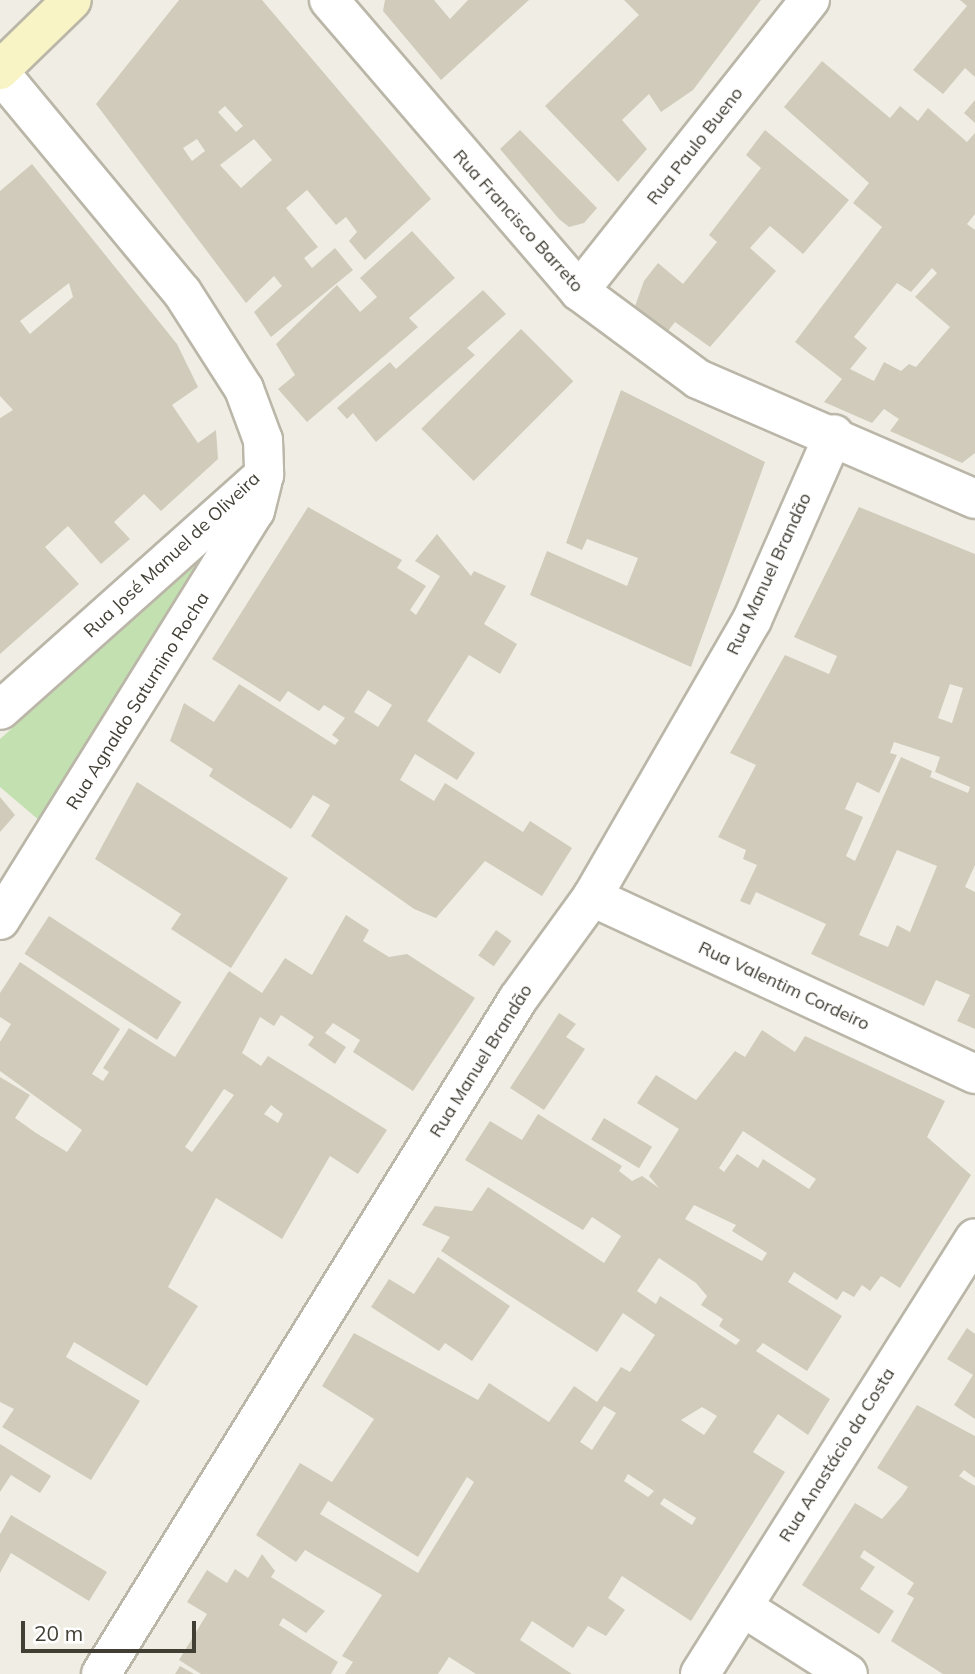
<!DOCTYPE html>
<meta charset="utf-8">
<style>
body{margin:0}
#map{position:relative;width:975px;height:1674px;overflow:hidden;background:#f0eee4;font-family:Mulish,sans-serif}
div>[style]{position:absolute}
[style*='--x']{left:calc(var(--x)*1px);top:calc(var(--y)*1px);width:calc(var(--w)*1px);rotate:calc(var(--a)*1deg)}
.green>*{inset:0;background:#c3e0b0}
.building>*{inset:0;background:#d0cbba;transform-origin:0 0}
.roads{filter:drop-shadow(2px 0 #bab6a8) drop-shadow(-2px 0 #bab6a8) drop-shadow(0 2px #bab6a8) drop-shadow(0 -2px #bab6a8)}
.street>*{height:38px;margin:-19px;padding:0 19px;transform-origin:19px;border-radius:19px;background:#fff}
.secondary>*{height:38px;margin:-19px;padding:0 19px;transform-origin:19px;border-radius:19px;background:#f8f4c5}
span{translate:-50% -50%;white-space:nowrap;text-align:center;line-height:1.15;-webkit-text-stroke:5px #fff;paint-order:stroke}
.street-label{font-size:18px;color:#413e34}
.scale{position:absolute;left:21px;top:1621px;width:175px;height:32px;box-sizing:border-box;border:4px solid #413e34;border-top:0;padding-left:9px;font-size:21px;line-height:24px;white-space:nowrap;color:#413e34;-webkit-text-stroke:5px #fff;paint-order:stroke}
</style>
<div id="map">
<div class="green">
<i style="clip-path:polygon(201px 560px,40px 821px,0 787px,0 739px)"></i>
</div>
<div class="building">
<i style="clip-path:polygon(evenodd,179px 0,262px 0,431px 199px,365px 260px,349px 241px,357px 232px,346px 217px,336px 225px,307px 190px,286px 208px,318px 247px,304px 258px,312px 268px,335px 248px,353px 270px,271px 337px,254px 312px,282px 286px,274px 276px,246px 303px,96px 104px,179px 0,225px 106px,243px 126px,236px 132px,218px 112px,225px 106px,179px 0,197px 139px,205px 151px,192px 161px,183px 148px,197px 139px,179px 0,254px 139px,272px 160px,241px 188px,220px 165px,254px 139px)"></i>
<i style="clip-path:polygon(385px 0,434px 0,450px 19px,468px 0,529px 0,441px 80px,383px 11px)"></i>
<i style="clip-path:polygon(624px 0,761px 0,693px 90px,661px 112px,649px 94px,622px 120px,647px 149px,618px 182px,545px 106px,639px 15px)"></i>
<i style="clip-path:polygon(960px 0,975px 0,975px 77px,965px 68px,943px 94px,913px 70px,967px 6px)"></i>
<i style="clip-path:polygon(evenodd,822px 61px,890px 118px,900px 106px,918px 121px,928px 108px,967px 142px,975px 133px,975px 214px,967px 224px,975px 230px,975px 453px,962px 463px,890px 431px,899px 419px,884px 409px,872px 423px,824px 402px,842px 379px,795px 342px,882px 227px,853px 203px,869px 183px,784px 107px,822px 61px,932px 268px,937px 273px,915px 297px,950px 327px,916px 367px,909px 364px,901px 371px,884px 362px,874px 381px,850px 369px,867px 348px,854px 337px,897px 283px,911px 292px,932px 268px)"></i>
<i style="clip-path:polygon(975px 100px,975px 123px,964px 113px)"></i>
<i style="clip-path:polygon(520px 130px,597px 208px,584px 223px,569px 227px,559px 219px,500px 149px)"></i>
<i style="clip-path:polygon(765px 130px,849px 200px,803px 254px,770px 226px,750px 248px,776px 271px,710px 347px,675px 322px,668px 331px,639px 317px,634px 309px,644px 281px,658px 263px,683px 284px,717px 242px,709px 235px,761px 168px,746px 155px)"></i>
<i style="clip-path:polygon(evenodd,32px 164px,177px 344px,198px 387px,172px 405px,198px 443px,216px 430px,218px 459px,161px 511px,144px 494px,114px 522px,130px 539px,101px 564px,68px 526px,45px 547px,79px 584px,0 654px,0 418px,13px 410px,0 396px,0 191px,32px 164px,69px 283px,73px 297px,30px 334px,20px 321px,69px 283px)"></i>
<i style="clip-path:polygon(412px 231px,455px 278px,409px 318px,418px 327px,307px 422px,278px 389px,295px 375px,276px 344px,337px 285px,360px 312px,377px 297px,360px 278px)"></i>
<i style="clip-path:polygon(483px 290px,506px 314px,467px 348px,475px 355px,376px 442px,353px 413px,347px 419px,337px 408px,390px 362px,396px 369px)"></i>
<i style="left:521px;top:329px;width:74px;height:141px;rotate:45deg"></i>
<i style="clip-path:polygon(621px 390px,765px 462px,691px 667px,530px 595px,547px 551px,627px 586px,638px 558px,587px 539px,582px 550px,566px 543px)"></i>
<i style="clip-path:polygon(evenodd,308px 507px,402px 560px,397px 568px,426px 586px,410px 610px,416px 615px,440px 576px,415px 561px,437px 534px,471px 576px,474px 571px,506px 586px,484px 624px,517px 644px,500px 674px,469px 655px,427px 721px,475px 753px,457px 780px,415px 754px,400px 780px,434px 801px,445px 783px,523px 832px,530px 821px,572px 848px,542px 896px,485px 861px,436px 918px,414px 909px,311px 836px,330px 805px,313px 795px,291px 829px,209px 776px,213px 769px,170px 741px,184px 703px,214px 722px,239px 684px,335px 745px,339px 740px,332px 735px,345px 718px,324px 705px,319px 711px,288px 691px,280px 702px,212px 659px,308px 507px,368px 690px,392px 705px,378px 727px,354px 712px,368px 690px)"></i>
<i style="clip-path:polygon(evenodd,859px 507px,975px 554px,975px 865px,965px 887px,975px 892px,975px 1029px,957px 1021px,970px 995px,936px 980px,924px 1006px,811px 954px,826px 924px,756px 892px,750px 905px,740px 901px,757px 865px,743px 859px,746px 850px,718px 837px,756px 765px,730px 753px,785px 655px,829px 674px,837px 656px,794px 637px,859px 507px,950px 684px,963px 688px,952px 723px,938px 718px,950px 684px,859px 507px,894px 742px,940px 757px,935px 772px,970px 787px,968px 793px,930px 777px,932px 771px,901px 757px,855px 861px,846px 856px,863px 817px,845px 809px,857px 782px,879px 793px,897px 755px,890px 753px,894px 742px,859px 507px,897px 850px,937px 866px,910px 932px,897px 925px,888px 947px,859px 935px,897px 850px)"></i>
<i style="clip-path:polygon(137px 782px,288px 878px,231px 968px,171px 929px,181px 914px,95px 859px)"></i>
<i style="clip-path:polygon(0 797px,15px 815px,0 832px)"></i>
<i style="clip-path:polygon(evenodd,346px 915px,369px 930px,363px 941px,389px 957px,407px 954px,475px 998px,413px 1091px,353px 1052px,360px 1040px,333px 1023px,325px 1033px,346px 1047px,335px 1064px,308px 1045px,314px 1037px,281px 1015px,274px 1026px,260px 1017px,242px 1053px,261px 1066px,268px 1056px,387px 1130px,358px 1174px,330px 1156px,282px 1239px,216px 1198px,168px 1287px,198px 1306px,147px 1386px,74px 1342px,66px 1357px,140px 1401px,91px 1480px,2px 1427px,14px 1409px,0 1402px,0 1077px,30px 1095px,15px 1118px,36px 1133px,67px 1152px,82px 1130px,0 1071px,0 1042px,11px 1024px,0 1017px,0 993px,20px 962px,120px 1029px,92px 1074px,103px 1081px,109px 1072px,103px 1068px,129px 1028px,175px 1057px,229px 971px,262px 993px,285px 958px,312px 975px,346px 915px,224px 1089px,234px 1095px,192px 1152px,185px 1147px,224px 1089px,346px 915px,271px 1105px,283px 1114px,278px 1123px,264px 1114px,271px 1105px)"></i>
<i style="left:49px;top:916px;width:158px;height:45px;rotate:33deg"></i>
<i style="left:496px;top:930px;width:19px;height:31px;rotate:35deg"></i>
<i style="clip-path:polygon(559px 1013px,576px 1024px,566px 1037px,585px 1049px,544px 1110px,510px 1088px)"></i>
<i style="clip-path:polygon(evenodd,762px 1030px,795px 1052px,805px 1036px,945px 1101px,927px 1137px,971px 1175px,900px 1288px,881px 1276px,870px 1291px,862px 1285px,854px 1297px,843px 1291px,837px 1300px,794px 1272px,788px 1282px,842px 1316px,807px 1371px,763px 1343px,756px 1351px,830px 1399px,808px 1435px,778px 1414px,753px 1452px,785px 1472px,691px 1621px,622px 1576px,608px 1598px,625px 1610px,606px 1636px,588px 1626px,573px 1648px,532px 1621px,520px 1640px,572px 1674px,476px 1674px,449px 1657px,438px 1674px,345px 1674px,353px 1662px,342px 1656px,382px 1595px,305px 1550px,296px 1562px,256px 1535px,300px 1463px,332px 1482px,374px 1419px,322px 1386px,354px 1333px,478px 1400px,489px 1383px,549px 1422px,574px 1386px,597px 1402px,621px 1367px,630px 1372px,655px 1335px,623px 1313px,597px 1352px,441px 1251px,450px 1237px,422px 1225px,435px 1206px,472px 1211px,488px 1187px,604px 1263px,621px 1236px,592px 1217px,583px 1230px,465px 1160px,490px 1121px,522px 1140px,538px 1114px,622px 1166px,619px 1171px,632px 1181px,642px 1176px,659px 1188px,649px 1176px,679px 1129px,637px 1103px,656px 1075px,696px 1100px,735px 1051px,745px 1057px,762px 1030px,743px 1131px,816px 1179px,809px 1189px,763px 1159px,758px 1168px,737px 1154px,724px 1172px,719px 1168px,743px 1131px,762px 1030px,694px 1205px,736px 1225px,732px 1231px,767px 1253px,762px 1261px,685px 1219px,694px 1205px,762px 1030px,659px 1258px,696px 1283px,707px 1296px,701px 1305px,723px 1319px,719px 1326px,740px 1340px,736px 1345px,660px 1296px,656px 1304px,637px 1291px,659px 1258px,762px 1030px,604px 1406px,616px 1413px,592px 1450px,580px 1442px,604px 1406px,762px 1030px,702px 1407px,717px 1416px,704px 1435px,681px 1420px,702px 1407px,762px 1030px,628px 1474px,654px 1491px,648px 1497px,624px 1481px,628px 1474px,762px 1030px,467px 1477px,474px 1482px,418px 1573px,320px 1514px,328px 1501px,418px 1557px,467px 1477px,762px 1030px,664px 1498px,696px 1518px,692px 1525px,660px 1504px,664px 1498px)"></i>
<i style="left:604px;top:1118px;width:56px;height:25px;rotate:31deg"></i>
<i style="clip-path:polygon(438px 1257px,510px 1306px,472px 1361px,445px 1343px,439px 1351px,371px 1307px,389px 1279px,414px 1294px)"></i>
<i style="clip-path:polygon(967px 1328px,975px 1334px,975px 1419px,954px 1405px,973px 1375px,947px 1359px)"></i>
<i style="clip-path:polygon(917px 1405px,975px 1436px,975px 1478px,964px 1470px,959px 1476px,975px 1486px,975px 1674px,943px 1674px,891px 1641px,914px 1598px,907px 1594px,914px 1583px,864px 1550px,860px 1557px,875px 1567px,860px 1589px,894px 1611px,879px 1634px,802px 1585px,855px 1503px,882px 1519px,902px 1496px,908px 1487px,877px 1468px)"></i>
<i style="clip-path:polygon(0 1444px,51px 1476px,40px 1493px,11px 1475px,0 1492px)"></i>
<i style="clip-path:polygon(11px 1515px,107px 1572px,89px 1601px,11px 1553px,0 1573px,0 1534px)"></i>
<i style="clip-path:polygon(262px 1554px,275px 1571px,271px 1577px,325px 1611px,306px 1633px,283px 1618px,279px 1625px,338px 1662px,331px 1674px,201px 1674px,179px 1660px,207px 1614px,187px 1602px,207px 1570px,227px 1583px,235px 1569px,248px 1578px)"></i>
<i style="clip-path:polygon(180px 1666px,194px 1674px,175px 1674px)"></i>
</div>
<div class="roads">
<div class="street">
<i style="--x:329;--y:0;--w:384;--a:49.3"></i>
<i style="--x:579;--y:291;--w:148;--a:36.5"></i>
<i style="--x:698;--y:379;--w:302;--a:23.4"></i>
<i style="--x:0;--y:73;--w:285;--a:50.3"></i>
<i style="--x:182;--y:292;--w:115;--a:57.4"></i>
<i style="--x:244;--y:389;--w:54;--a:69.6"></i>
<i style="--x:263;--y:440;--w:35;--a:88"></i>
<i style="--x:264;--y:475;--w:353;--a:138.3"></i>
<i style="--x:579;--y:291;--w:372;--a:-51.6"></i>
<i style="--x:592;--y:897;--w:422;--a:24.8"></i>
<i style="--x:0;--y:920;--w:482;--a:-58.1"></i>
<i style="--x:255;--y:511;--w:30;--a:-76"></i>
<i style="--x:744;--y:1608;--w:123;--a:32.4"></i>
<i style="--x:101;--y:1674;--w:793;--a:-58.29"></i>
<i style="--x:518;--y:999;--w:126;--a:-54"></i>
<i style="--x:592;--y:897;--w:320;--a:-60"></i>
<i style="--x:752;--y:620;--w:203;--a:-66.2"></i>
<i style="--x:700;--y:1674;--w:515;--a:-57.76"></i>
</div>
<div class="secondary">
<i style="--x:0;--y:70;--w:100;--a:-44.2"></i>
</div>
</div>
<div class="street-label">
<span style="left:695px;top:146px;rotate:-52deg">Rua Paulo Bueno</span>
<span style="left:518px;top:221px;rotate:48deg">Rua Francisco Barreto</span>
<span style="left:172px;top:555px;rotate:-43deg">Rua José Manuel de Oliveira</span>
<span style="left:769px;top:574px;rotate:-65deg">Rua Manuel Brandão</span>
<span style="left:138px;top:701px;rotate:-58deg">Rua Agnaldo Saturnino Rocha</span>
<span style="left:784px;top:986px;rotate:25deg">Rua Valentim Cordeiro</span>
<span style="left:481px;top:1061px;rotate:-58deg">Rua Manuel Brandão</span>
<span style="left:837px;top:1455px;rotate:-58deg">Rua Anastácio da Costa</span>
</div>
<div class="scale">20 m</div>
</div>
